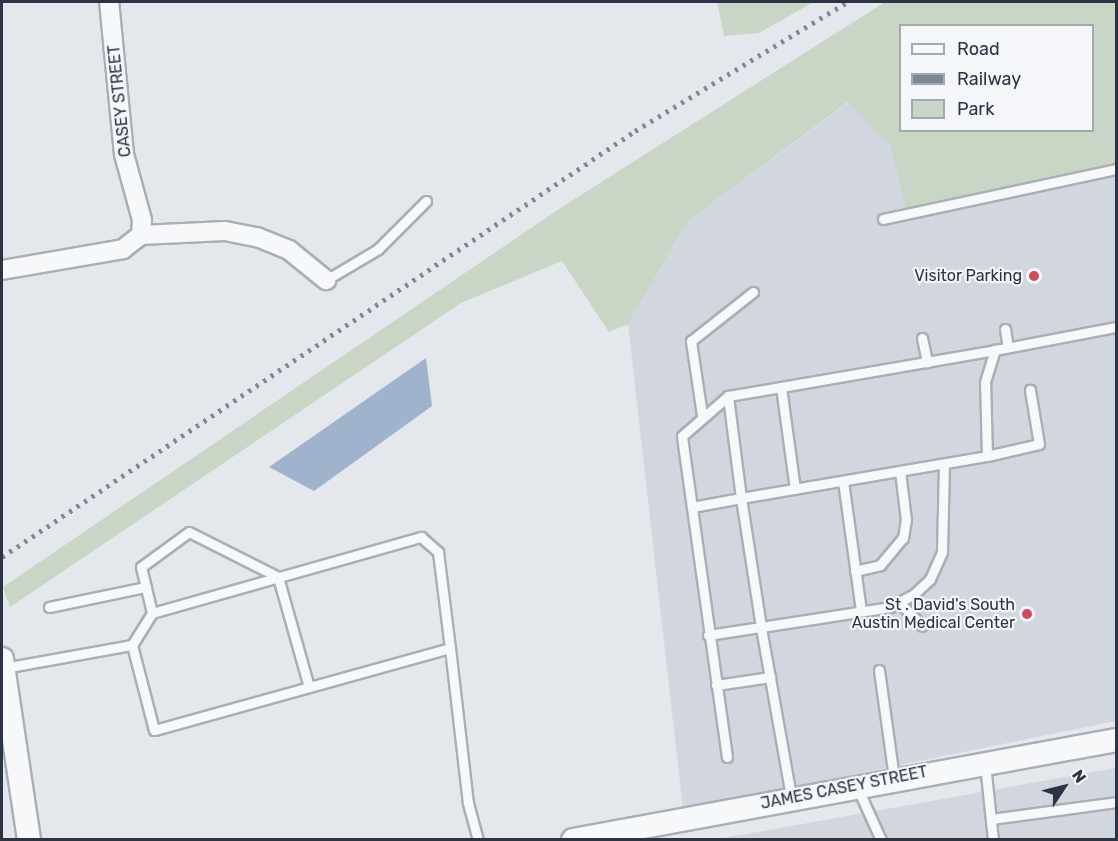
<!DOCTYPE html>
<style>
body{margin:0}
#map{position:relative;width:1118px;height:841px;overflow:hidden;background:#e4e7ec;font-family:Rubik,sans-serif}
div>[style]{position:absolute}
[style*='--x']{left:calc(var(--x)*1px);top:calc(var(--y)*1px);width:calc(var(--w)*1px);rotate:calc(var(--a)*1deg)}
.built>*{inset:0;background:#d2d6de}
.green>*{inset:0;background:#c9d6c5}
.water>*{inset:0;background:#9fb4cc}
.roads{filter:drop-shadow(2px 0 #a9aeb7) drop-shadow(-2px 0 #a9aeb7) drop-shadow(0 2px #a9aeb7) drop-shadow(0 -2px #a9aeb7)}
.service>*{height:9px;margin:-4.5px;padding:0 4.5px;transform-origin:4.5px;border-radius:4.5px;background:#f7f8fa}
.minor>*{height:18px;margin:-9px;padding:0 9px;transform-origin:9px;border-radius:9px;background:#f7f8fa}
.tertiary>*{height:22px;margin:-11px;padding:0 11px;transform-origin:11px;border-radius:11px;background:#f7f8fa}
.rail>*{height:4.5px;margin-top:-2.25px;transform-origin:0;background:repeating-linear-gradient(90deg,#7d8696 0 3px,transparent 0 9px)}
.dots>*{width:16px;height:16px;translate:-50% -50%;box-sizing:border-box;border:3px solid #f4f6f9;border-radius:50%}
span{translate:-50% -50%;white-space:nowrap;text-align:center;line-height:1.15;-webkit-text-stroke:4.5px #f4f6f9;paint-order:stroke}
.street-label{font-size:16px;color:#2b3445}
.poi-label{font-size:16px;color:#2b3445}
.right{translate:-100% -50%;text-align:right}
.frame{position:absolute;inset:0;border:3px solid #2b3445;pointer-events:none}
.legend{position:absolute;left:899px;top:24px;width:195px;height:108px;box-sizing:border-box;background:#f4f6f9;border:2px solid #a4a8b1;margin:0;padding:8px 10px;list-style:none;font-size:18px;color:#2b3445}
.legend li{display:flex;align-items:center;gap:12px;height:30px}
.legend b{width:30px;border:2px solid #a4a8b1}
.north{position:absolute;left:1034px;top:757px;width:60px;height:60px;-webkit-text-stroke:4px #f4f6f9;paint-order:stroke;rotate:55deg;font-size:16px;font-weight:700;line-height:24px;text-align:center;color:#2b3445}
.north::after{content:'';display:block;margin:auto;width:21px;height:27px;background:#2b3445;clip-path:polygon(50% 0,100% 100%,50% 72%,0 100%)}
</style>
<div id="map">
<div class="built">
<i style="clip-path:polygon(849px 102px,890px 146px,906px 209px,1116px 171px,1116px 721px,683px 809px,628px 324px,687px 222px)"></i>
<i style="clip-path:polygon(1116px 768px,1116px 839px,718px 839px)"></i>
</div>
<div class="green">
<i style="clip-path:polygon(717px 2px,814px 2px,759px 33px,724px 36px)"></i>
<i style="clip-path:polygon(evenodd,885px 2px,1116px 2px,1116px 171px,906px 209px,890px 146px,848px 102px,687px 222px,628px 324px,609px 332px,562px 261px,461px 303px,10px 607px,3px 587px,559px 209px,885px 2px,900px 26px,1092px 26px,1092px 130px,900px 130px,900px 26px)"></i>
</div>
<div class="water">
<i style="clip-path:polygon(426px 358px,432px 406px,314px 491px,269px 467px)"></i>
</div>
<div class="roads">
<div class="service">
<i style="--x:883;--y:219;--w:238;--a:-12.1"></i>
<i style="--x:326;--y:280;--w:61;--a:-30.8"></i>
<i style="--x:378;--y:249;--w:68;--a:-45"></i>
<i style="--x:1005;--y:329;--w:18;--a:81"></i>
<i style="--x:922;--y:338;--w:25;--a:78"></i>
<i style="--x:781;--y:387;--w:217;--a:-9.8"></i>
<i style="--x:702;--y:415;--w:75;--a:-98.5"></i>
<i style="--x:691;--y:341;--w:79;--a:-38.3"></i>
<i style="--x:987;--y:456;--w:53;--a:-13"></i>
<i style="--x:1039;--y:444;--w:55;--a:-99.5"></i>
<i style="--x:843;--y:481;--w:131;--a:82.1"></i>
<i style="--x:692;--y:507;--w:50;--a:-10.4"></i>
<i style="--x:741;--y:498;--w:103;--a:-97.3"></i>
<i style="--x:855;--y:571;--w:26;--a:-13"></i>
<i style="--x:880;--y:565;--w:35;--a:-50"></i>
<i style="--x:903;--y:538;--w:18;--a:-81"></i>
<i style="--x:906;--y:520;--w:49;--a:-97"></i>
<i style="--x:899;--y:602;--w:33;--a:46"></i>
<i style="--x:49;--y:607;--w:99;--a:-11.7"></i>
<i style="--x:152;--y:613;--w:47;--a:-103.4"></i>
<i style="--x:141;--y:567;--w:59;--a:-36.1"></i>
<i style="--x:189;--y:532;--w:100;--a:26.8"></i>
<i style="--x:278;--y:577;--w:114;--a:74.3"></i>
<i style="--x:708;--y:635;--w:54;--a:-8.6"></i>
<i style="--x:761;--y:627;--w:131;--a:-98.8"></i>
<i style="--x:741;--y:498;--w:250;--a:-9.7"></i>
<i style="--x:987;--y:456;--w:74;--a:-91.5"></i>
<i style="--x:985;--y:382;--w:34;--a:-73"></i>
<i style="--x:995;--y:350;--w:123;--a:-10.8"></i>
<i style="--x:450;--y:648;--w:307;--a:164.5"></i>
<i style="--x:154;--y:730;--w:88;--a:-104.5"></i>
<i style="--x:132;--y:645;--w:38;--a:-58"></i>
<i style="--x:152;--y:613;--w:280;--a:-15.8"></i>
<i style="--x:421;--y:537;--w:23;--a:41"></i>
<i style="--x:438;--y:552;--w:97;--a:82.9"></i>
<i style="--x:450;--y:648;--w:156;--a:83.4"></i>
<i style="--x:468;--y:803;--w:38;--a:75"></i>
<i style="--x:4;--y:668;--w:130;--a:-10.2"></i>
<i style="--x:879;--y:670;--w:109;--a:82.1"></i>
<i style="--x:716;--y:685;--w:55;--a:-8.4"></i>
<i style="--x:727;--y:757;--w:324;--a:-98"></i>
<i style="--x:682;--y:436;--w:61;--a:-41"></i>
<i style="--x:728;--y:396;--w:54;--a:-9.6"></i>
<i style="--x:781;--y:387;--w:103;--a:82.2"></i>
<i style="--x:985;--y:764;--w:76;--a:84"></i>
<i style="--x:857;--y:787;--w:58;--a:65.6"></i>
<i style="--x:791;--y:796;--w:172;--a:-100.1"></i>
<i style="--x:761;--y:627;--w:131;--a:-8.8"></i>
<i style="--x:890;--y:607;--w:26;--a:-28"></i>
<i style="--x:913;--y:595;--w:23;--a:-43"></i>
<i style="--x:930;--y:579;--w:30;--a:-66"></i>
<i style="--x:942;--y:552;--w:88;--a:-88.7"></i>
<i style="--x:991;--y:819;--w:126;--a:-7.7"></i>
</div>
<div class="minor">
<i style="--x:141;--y:235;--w:84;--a:-2.7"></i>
<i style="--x:225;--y:231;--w:33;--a:11"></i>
<i style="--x:257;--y:237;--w:35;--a:22"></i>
<i style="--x:289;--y:250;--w:48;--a:39"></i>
<i style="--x:2;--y:270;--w:123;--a:-9.8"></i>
<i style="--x:123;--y:249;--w:23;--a:-38"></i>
<i style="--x:141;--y:235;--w:15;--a:-86"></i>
<i style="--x:142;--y:220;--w:68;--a:-105.3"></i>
<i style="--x:124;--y:154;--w:153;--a:-95.6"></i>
</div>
<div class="tertiary">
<i style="--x:2;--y:659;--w:183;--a:81.5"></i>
<i style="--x:573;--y:840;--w:552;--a:-10.43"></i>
</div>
</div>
<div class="rail">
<i style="--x:2;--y:557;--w:763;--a:-33.94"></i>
<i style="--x:635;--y:131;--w:248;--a:-31.3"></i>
</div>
<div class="dots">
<i style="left:1034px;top:276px;background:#d1495b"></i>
<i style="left:1027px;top:614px;background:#d1495b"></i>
</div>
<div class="street-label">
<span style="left:120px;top:101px;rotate:-96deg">CASEY STREET</span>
<span style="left:844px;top:788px;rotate:-11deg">JAMES CASEY STREET</span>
</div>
<div class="poi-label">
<span class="right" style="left:1022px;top:276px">Visitor Parking</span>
<span class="right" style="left:1015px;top:614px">St . David's South<br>Austin Medical Center</span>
</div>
<div class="frame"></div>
<ul class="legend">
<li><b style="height:8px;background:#f7f8fa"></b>Road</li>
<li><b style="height:8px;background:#7d8696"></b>Railway</li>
<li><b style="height:16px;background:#c9d6c5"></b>Park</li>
</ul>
<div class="north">N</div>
</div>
